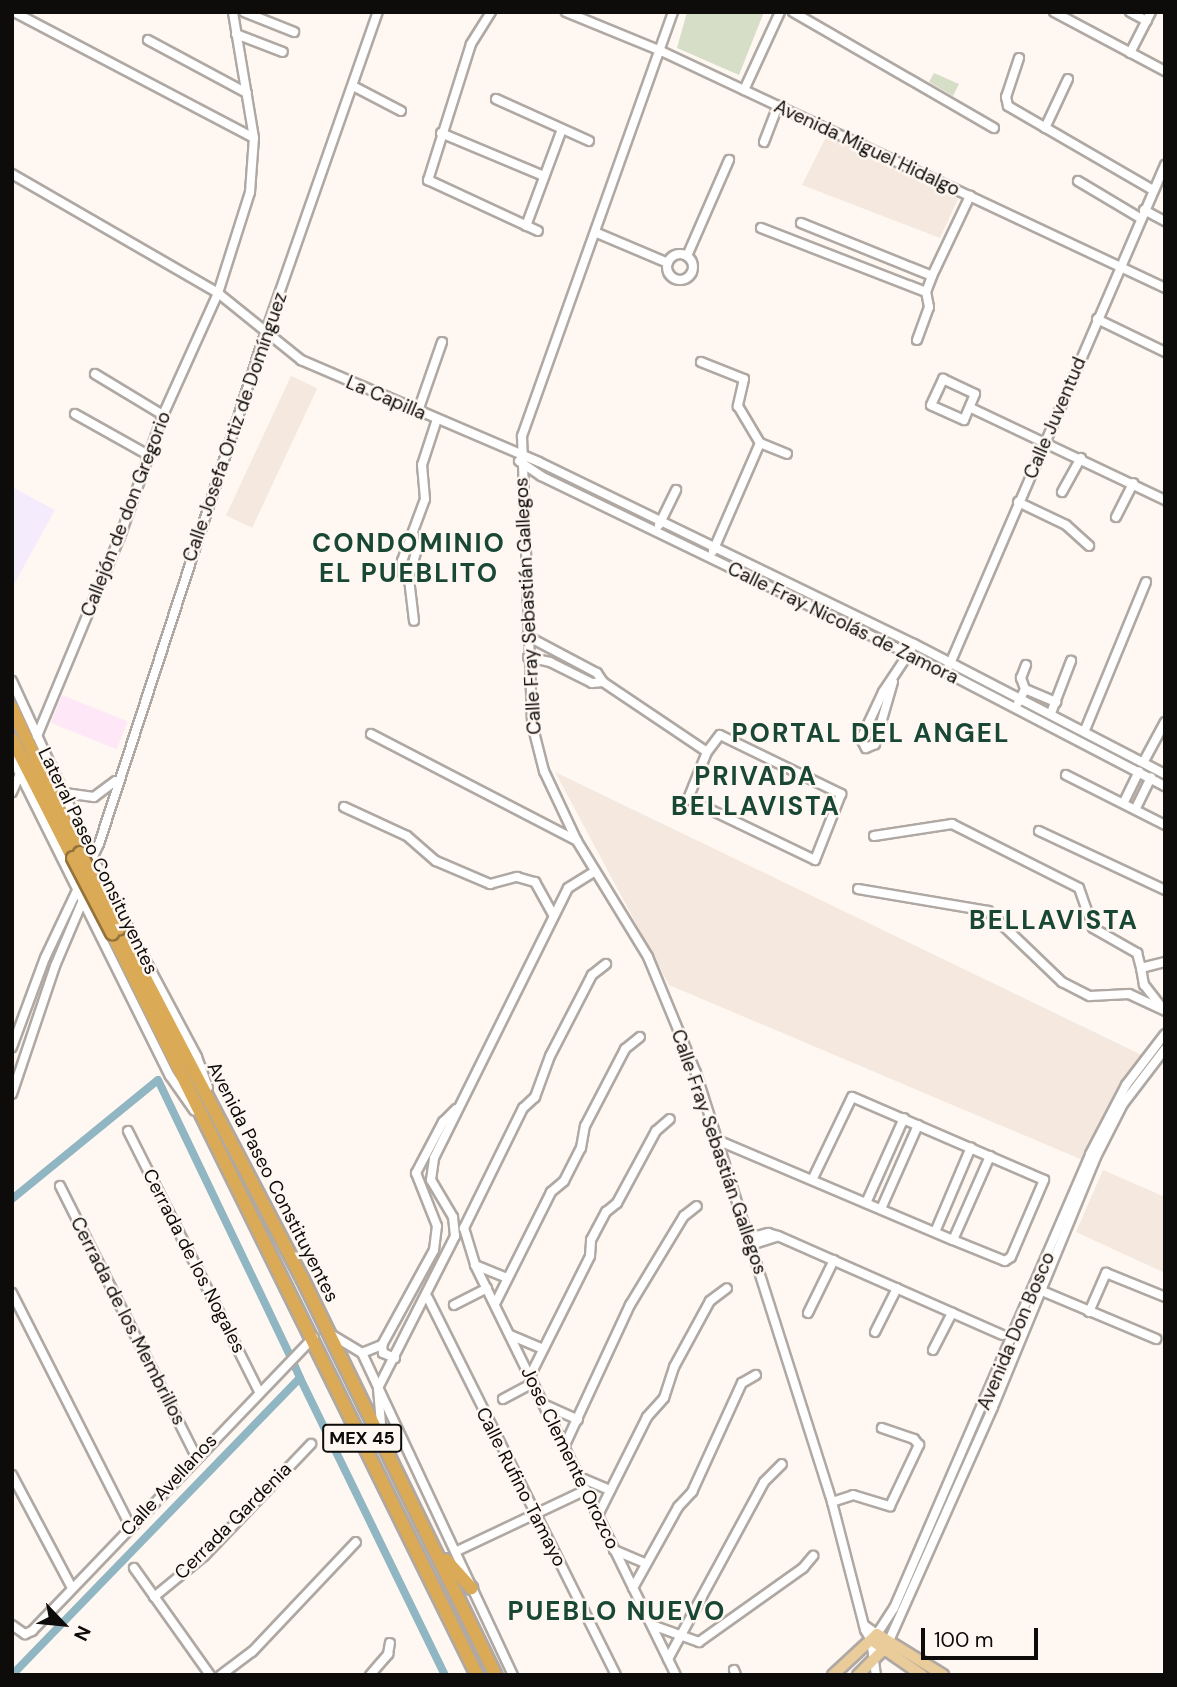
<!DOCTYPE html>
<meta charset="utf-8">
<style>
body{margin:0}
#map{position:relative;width:1177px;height:1687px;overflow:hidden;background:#fff8f2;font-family:"DM Sans",sans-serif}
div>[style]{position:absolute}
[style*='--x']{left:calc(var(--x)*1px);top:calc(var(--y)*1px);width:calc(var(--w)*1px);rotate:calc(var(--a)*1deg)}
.commercial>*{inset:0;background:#f4ecfc}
.built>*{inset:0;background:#f5e8de;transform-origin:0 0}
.medical>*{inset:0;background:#fee8f7;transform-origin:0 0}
.green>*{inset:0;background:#d7dec8}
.canal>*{height:8px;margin:-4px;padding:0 4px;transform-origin:4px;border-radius:4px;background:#8fb6c2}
.roads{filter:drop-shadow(2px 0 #afa8a3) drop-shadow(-2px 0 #afa8a3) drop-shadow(0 2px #afa8a3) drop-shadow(0 -2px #afa8a3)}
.minor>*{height:8px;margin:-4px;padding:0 4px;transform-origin:4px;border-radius:4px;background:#fff}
.minor>.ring{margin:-4px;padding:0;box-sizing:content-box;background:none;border:8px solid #fff;border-radius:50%}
.major>*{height:10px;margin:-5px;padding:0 5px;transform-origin:5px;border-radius:5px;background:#e9cc9a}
.highway>*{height:12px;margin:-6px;padding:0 6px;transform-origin:6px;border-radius:6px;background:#dbaa56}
.bridges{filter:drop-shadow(2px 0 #93733b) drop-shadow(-2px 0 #93733b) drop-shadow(0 2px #93733b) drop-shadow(0 -2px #93733b)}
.highway-bridge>*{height:12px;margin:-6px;padding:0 6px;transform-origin:6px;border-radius:6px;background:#dbaa56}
span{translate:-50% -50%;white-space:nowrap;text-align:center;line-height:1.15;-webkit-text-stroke:5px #fff8f2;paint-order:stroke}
.shield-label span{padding:2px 5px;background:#fff8f2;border:2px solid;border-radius:5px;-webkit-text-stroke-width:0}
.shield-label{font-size:18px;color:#0e0c0a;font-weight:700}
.street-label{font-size:19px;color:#0e0c0a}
.district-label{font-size:26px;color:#194735;font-weight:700;letter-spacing:2px}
.frame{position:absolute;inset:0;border:14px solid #0e0c0a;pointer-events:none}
.north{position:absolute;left:28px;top:1589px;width:70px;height:70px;-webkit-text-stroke:5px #fff8f2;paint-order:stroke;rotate:116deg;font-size:19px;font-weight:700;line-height:28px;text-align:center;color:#0e0c0a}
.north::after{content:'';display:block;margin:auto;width:24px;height:32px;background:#0e0c0a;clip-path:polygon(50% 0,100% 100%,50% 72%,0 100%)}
.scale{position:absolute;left:921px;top:1628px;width:117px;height:32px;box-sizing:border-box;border:4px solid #0e0c0a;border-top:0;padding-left:9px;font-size:21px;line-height:24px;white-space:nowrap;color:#0e0c0a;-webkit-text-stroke:5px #fff8f2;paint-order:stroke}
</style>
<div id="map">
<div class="commercial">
<i style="clip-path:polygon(12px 487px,55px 510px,12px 588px)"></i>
</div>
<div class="built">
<i style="clip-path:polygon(827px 135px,958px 199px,940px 238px,802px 185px)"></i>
<i style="left:291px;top:376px;width:29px;height:154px;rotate:25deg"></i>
<i style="clip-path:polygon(555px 772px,1144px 1056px,1132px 1070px,1085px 1161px,669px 985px)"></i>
<i style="clip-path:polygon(1103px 1170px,1165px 1197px,1165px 1273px,1076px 1232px)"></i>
</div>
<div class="medical">
<i style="left:62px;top:695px;width:71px;height:30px;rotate:22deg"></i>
</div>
<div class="green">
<i style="clip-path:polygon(687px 12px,764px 12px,739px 75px,677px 48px)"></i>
<i style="clip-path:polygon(934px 73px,959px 84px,953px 96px,929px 82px)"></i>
</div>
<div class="canal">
<i style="--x:12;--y:1199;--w:188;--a:-39.2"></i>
<i style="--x:158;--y:1080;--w:304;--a:64.4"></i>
<i style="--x:293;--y:1362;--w:17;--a:66"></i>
<i style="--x:13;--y:1674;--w:412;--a:-45.9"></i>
<i style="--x:300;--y:1378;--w:331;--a:64"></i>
</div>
<div class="roads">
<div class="minor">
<i style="--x:14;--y:12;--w:271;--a:27.7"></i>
<i style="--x:244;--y:12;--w:54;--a:21.8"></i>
<i style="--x:491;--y:12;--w:38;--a:122"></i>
<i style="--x:471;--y:44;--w:143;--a:107.5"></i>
<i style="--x:428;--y:180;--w:121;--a:24.9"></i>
<i style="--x:566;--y:12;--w:103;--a:22.3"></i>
<i style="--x:661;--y:51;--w:557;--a:25.18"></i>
<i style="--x:673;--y:12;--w:450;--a:109.6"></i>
<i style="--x:522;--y:436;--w:288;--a:88"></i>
<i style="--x:532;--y:724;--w:49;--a:75.7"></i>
<i style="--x:544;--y:771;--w:77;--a:64.8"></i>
<i style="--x:577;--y:841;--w:136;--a:58.5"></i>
<i style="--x:648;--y:957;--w:126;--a:67.5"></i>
<i style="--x:696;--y:1073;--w:450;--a:72.4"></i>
<i style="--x:832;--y:1502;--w:132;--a:75.5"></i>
<i style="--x:865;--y:1630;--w:12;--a:59"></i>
<i style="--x:871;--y:1640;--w:35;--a:82"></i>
<i style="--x:793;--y:12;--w:232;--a:30"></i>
<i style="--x:1054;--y:12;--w:126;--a:28"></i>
<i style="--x:1130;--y:12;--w:19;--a:28"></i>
<i style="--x:236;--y:34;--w:50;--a:21"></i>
<i style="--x:148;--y:40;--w:112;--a:28.2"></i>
<i style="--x:1130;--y:53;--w:46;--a:-62.9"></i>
<i style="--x:1019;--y:58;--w:41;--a:108.4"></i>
<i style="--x:1006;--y:97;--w:9;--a:77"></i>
<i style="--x:1008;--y:106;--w:168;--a:30.1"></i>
<i style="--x:353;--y:86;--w:54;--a:27.5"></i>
<i style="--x:744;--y:90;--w:86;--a:-65.2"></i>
<i style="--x:496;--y:99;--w:102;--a:24.3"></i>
<i style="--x:1045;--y:128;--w:54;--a:-64.9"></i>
<i style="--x:441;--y:133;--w:112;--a:22.7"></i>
<i style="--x:764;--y:142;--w:39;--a:-69"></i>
<i style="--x:12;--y:174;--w:238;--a:30"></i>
<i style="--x:218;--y:293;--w:107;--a:38.9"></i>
<i style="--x:301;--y:360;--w:259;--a:23.2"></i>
<i style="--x:539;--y:462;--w:417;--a:25.9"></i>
<i style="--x:914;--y:644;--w:283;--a:27.4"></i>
<i style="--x:1078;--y:181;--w:72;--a:30.8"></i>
<i style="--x:1144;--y:210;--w:24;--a:28"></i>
<i style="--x:801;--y:223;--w:141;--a:22"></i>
<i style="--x:526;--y:226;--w:103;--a:-69.6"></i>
<i style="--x:761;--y:228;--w:177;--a:21.2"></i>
<i style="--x:597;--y:233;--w:77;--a:22.9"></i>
<i class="ring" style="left:667px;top:254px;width:18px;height:18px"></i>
<i style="--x:687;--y:256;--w:105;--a:-66.4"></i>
<i style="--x:1097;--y:319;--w:76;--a:25.9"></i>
<i style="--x:917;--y:340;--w:35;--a:-70"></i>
<i style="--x:929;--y:307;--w:15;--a:-101"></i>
<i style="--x:926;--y:292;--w:17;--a:-69"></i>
<i style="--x:932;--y:276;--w:89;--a:-64.6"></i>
<i style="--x:701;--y:362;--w:46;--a:21.6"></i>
<i style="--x:744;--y:379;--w:28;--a:103"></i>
<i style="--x:738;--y:406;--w:43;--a:59.3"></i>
<i style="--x:760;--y:443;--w:118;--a:113.5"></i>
<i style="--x:95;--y:374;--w:79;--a:31.1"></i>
<i style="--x:943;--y:379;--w:35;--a:25"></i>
<i style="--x:975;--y:394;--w:28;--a:113"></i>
<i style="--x:964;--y:420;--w:36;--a:-156"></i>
<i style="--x:931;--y:405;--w:29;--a:-65"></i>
<i style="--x:971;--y:408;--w:215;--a:25.4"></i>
<i style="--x:418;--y:411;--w:73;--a:-70.8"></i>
<i style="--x:75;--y:414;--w:84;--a:29.3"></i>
<i style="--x:760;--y:443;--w:29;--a:22"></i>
<i style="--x:519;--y:461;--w:27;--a:34"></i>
<i style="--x:541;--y:476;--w:439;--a:25.8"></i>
<i style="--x:936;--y:667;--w:258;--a:27.5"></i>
<i style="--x:1062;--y:492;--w:39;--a:-61"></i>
<i style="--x:1018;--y:502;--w:53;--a:25.6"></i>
<i style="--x:1066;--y:525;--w:31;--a:42"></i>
<i style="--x:1116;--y:517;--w:38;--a:-63"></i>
<i style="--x:659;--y:525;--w:39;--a:-64"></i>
<i style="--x:414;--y:535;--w:17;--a:83"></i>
<i style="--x:416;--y:552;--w:28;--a:105"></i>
<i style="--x:409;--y:579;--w:42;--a:83.2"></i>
<i style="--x:409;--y:579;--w:8;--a:-135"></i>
<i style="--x:403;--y:573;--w:12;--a:-95"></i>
<i style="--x:402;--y:561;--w:66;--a:-69.6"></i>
<i style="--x:425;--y:499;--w:34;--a:-95"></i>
<i style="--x:422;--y:465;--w:48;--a:-71.9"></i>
<i style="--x:527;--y:636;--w:79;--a:27.9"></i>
<i style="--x:597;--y:673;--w:11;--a:56"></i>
<i style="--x:603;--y:682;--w:125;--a:33.9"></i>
<i style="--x:528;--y:657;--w:23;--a:13"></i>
<i style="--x:550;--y:662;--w:47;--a:26.6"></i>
<i style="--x:592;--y:683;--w:11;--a:-5"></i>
<i style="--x:949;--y:666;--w:546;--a:-66.68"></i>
<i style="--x:12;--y:681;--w:232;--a:65.3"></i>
<i style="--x:109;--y:892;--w:187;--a:61.9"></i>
<i style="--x:197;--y:1057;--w:32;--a:70"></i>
<i style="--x:893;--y:682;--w:65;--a:106.2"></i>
<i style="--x:875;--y:744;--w:10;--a:156"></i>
<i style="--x:866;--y:748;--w:10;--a:-119"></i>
<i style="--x:861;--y:739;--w:52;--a:-64.9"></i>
<i style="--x:883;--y:692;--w:50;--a:-56.3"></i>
<i style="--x:1025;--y:689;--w:12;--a:-110"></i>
<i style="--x:1021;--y:678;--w:14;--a:-69"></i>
<i style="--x:1018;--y:703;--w:16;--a:-63"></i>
<i style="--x:1025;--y:689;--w:34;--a:23"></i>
<i style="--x:1051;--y:713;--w:56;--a:-69"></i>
<i style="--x:1085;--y:730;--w:160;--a:-67.6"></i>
<i style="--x:371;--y:734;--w:232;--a:27.4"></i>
<i style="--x:720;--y:735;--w:135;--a:26"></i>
<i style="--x:841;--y:794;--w:71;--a:111.5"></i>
<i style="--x:815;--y:860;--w:141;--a:-154.3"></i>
<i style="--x:688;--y:799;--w:51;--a:-68"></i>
<i style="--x:707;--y:752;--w:21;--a:-53"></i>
<i style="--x:37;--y:736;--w:216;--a:-67.4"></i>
<i style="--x:120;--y:537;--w:129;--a:-70.6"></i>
<i style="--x:163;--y:415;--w:134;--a:-65.7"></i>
<i style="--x:218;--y:293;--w:106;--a:-72.4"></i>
<i style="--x:250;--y:192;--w:54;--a:-85.8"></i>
<i style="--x:254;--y:138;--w:128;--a:-99.5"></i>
<i style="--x:12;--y:758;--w:355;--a:63.6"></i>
<i style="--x:170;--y:1076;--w:42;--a:54.8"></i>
<i style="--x:1144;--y:761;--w:44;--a:-61.7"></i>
<i style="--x:1066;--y:775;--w:111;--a:26.8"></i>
<i style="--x:12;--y:792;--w:20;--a:-66"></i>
<i style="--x:65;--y:793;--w:29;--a:8"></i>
<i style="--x:94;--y:797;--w:26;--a:-37"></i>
<i style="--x:1124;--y:802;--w:34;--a:-64"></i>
<i style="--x:344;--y:807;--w:69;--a:24.7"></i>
<i style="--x:407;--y:836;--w:38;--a:41"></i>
<i style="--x:436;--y:861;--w:59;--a:23.1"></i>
<i style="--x:490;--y:884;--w:28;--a:-15"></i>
<i style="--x:517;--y:877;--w:19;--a:16"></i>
<i style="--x:535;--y:882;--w:38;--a:61"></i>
<i style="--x:1136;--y:808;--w:34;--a:-64"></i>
<i style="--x:1039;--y:831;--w:139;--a:25.1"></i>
<i style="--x:874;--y:836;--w:79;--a:-8.7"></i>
<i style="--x:952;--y:824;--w:142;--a:26.7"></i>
<i style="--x:1079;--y:888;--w:42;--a:70.7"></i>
<i style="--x:1093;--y:928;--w:51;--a:29.6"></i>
<i style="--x:1137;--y:953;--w:16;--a:75"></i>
<i style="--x:858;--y:889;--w:132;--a:9.6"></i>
<i style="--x:988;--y:911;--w:103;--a:43.8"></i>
<i style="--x:1062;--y:982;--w:31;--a:27"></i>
<i style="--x:1090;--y:996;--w:39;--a:-3"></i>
<i style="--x:1129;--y:994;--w:40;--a:25"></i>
<i style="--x:606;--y:964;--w:18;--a:142"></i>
<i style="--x:592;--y:975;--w:91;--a:117.4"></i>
<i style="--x:550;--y:1056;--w:44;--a:110.1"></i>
<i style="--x:535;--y:1097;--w:16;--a:137"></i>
<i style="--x:523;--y:1108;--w:134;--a:116.2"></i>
<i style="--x:464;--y:1228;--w:39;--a:73"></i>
<i style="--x:475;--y:1265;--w:457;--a:63.9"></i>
<i style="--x:1163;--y:1009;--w:31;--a:-128"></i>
<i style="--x:1144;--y:985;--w:17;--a:-100"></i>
<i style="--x:1141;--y:968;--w:25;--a:-14"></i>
<i style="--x:12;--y:1047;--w:95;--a:-69.7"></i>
<i style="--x:45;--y:958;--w:126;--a:-64.7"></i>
<i style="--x:99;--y:844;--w:536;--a:-71.97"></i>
<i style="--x:265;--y:334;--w:341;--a:-70.7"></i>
<i style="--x:12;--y:1094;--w:135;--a:-71.4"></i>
<i style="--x:55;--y:966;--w:72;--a:-67"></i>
<i style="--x:128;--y:1131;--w:291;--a:63.3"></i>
<i style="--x:717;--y:1140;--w:256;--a:23"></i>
<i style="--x:953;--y:1240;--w:56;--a:22"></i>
<i style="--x:1005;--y:1261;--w:7;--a:-34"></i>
<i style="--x:1011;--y:1257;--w:84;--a:-66.8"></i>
<i style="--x:1044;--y:1180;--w:209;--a:-156.6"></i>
<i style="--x:852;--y:1097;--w:92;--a:115.7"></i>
<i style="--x:60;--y:1186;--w:302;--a:63.3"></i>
<i style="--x:866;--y:1203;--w:93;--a:-65.9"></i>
<i style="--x:881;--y:1209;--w:92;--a:-66.2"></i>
<i style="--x:935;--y:1232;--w:92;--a:-67"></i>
<i style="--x:749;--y:1238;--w:20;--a:-15"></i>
<i style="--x:768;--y:1233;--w:10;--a:17"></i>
<i style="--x:778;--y:1236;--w:245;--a:23.8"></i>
<i style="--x:953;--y:1240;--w:92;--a:-66.2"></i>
<i style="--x:751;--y:1245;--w:28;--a:-18"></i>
<i style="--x:475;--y:1265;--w:35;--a:22"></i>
<i style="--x:1042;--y:1291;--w:124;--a:22.8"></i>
<i style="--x:12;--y:1293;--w:261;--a:63.1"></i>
<i style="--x:428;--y:1298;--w:421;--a:63.5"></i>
<i style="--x:495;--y:1304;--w:125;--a:-63.4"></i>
<i style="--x:551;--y:1192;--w:17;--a:-40"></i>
<i style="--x:564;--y:1181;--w:37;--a:-63"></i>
<i style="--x:581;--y:1148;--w:22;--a:-80"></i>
<i style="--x:585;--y:1126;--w:87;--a:-62.5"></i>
<i style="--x:625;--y:1049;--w:19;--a:-39"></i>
<i style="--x:454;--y:1305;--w:37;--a:-27"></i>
<i style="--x:1089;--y:1312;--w:43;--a:-66.4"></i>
<i style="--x:1106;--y:1273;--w:64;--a:22.1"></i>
<i style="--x:808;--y:1313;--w:59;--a:-63.9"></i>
<i style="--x:875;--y:1332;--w:49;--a:-63.4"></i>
<i style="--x:332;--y:1335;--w:35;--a:31"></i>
<i style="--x:362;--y:1353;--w:22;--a:-22"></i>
<i style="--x:382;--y:1345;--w:108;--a:-61.3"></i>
<i style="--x:434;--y:1250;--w:24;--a:-83"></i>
<i style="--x:437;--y:1226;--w:57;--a:-111.6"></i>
<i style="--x:416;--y:1173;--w:58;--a:-62.1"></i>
<i style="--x:443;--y:1122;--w:18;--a:-45"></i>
<i style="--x:510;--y:1335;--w:34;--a:23"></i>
<i style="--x:382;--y:1345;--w:8;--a:83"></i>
<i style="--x:383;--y:1353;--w:13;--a:23"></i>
<i style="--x:933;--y:1350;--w:42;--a:-62.8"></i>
<i style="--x:362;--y:1353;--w:356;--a:64.9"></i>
<i style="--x:530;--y:1376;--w:134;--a:-63.4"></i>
<i style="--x:590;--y:1256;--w:16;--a:-86"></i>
<i style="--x:591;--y:1240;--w:32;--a:-62"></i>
<i style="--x:606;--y:1212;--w:14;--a:-39"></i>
<i style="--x:617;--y:1203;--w:82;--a:-61.6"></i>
<i style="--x:656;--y:1131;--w:18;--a:-41"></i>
<i style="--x:503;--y:1399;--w:34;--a:-28"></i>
<i style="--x:545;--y:1405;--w:36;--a:24"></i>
<i style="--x:382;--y:1436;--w:48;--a:-94.8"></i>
<i style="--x:378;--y:1388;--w:170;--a:-63.1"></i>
<i style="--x:455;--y:1236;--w:19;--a:-96"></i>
<i style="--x:453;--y:1217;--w:43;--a:-120.7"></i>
<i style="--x:431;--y:1180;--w:22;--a:-82"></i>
<i style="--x:434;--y:1158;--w:301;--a:-63.6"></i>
<i style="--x:568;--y:888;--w:32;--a:-32"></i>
<i style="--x:564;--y:1447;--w:157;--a:-65.1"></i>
<i style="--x:630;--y:1305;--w:104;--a:-58.8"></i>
<i style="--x:684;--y:1216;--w:16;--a:-38"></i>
<i style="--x:12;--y:1475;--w:128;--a:62"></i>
<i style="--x:579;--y:1477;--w:34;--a:23"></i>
<i style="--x:832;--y:1502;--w:22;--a:-18"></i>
<i style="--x:853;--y:1495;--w:39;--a:17"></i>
<i style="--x:890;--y:1506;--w:68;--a:-64.6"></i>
<i style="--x:919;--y:1445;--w:8;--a:-130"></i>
<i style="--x:914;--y:1439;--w:34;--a:-161"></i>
<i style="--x:597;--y:1517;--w:112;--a:-63.4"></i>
<i style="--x:647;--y:1417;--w:25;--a:-48"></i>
<i style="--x:664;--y:1398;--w:33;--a:-72"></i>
<i style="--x:674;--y:1367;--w:75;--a:-61.4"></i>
<i style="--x:710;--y:1301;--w:21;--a:-37"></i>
<i style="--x:614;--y:1550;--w:33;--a:23"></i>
<i style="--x:457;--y:1551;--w:143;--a:-25.3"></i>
<i style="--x:134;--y:1568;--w:131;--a:54.6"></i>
<i style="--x:633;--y:1588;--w:93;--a:-60.9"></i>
<i style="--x:678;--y:1507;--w:21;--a:-47"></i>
<i style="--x:692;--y:1492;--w:120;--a:-65.4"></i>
<i style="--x:742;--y:1383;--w:16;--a:-30"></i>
<i style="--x:154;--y:1597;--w:65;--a:-39.4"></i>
<i style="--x:204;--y:1556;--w:155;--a:-46.3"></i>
<i style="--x:12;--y:1625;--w:16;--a:35"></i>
<i style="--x:25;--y:1634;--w:8;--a:-23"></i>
<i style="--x:32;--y:1631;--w:407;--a:-46.2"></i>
<i style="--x:652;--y:1625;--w:50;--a:19.9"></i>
<i style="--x:699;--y:1642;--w:128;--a:-35.4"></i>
<i style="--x:803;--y:1568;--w:16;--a:-50"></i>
<i style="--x:864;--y:1625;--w:16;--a:35"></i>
<i style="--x:877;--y:1634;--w:31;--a:-57"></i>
<i style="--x:894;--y:1608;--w:495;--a:-66.6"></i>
<i style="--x:1090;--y:1154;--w:78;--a:-62.4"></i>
<i style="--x:1126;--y:1085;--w:64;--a:-52.6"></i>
<i style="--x:888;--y:1643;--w:258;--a:-66"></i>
<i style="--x:993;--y:1407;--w:270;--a:-67.6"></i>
<i style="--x:1096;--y:1157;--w:59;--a:-63"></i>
<i style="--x:1123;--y:1104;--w:69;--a:-52.6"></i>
<i style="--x:668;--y:1659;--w:201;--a:-61.5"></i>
<i style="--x:764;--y:1482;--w:25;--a:-45"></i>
<i style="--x:734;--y:1670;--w:5;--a:68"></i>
<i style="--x:221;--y:1675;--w:39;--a:-37"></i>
<i style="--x:252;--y:1652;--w:151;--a:-46.6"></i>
<i style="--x:370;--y:1675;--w:28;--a:-49"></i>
<i style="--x:388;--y:1654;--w:11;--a:-80"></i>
</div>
<div class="major">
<i style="--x:871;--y:1640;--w:62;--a:34.5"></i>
<i style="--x:833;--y:1675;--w:60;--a:-43"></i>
<i style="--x:877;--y:1634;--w:78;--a:31.8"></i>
<i style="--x:858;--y:1675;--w:38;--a:-45"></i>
</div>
<div class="highway">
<i style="--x:12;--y:708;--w:160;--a:64.9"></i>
<i style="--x:12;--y:739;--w:134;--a:62.9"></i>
<i style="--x:119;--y:928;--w:395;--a:62.4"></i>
<i style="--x:302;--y:1278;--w:442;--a:64"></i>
<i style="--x:112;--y:933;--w:827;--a:63.81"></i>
<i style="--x:446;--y:1560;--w:38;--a:48"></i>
</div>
</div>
<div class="bridges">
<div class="highway-bridge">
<i style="--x:80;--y:853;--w:85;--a:62.5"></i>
<i style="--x:73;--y:858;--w:85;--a:62.5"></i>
</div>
</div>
<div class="shield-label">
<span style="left:362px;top:1438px">MEX 45</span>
</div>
<div class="street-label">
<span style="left:867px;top:148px;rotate:25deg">Avenida Miguel Hidalgo</span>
<span style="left:386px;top:398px;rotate:23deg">La Capilla</span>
<span style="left:1055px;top:418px;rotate:-67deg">Calle Juventud</span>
<span style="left:235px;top:427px;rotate:-71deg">Calle Josefa Ortiz de Domínguez</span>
<span style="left:126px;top:514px;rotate:-69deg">Callejón de don Gregorio</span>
<span style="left:528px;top:606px;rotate:-93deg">Calle Fray Sebastián Gallegos</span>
<span style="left:843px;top:623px;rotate:26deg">Calle Fray Nicolás de Zamora</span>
<span style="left:98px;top:861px;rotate:64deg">Lateral Paseo Consituyentes</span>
<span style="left:719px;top:1152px;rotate:71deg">Calle Fray Sebastián Gallegos</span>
<span style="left:273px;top:1182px;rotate:63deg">Avenida Paseo Constituyentes</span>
<span style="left:194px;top:1261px;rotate:63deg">Cerrada de los Nogales</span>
<span style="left:128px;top:1321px;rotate:63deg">Cerrada de los Membrillos</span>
<span style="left:1016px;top:1331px;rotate:-67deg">Avenida Don Bosco</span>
<span style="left:570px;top:1458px;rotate:64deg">Jose Clemente Orozco</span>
<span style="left:169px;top:1485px;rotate:-47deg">Calle Avellanos</span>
<span style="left:521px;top:1487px;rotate:63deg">Calle Rufino Tamayo</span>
<span style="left:233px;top:1521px;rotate:-45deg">Cerrada Gardenia</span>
</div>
<div class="district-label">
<span style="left:409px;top:559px">CONDOMINIO<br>EL PUEBLITO</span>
<span style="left:871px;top:734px">PORTAL DEL ANGEL</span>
<span style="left:756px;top:792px">PRIVADA<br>BELLAVISTA</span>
<span style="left:1054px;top:921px">BELLAVISTA</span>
<span style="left:617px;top:1612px">PUEBLO NUEVO</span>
</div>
<div class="frame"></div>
<div class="north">N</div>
<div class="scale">100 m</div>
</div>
